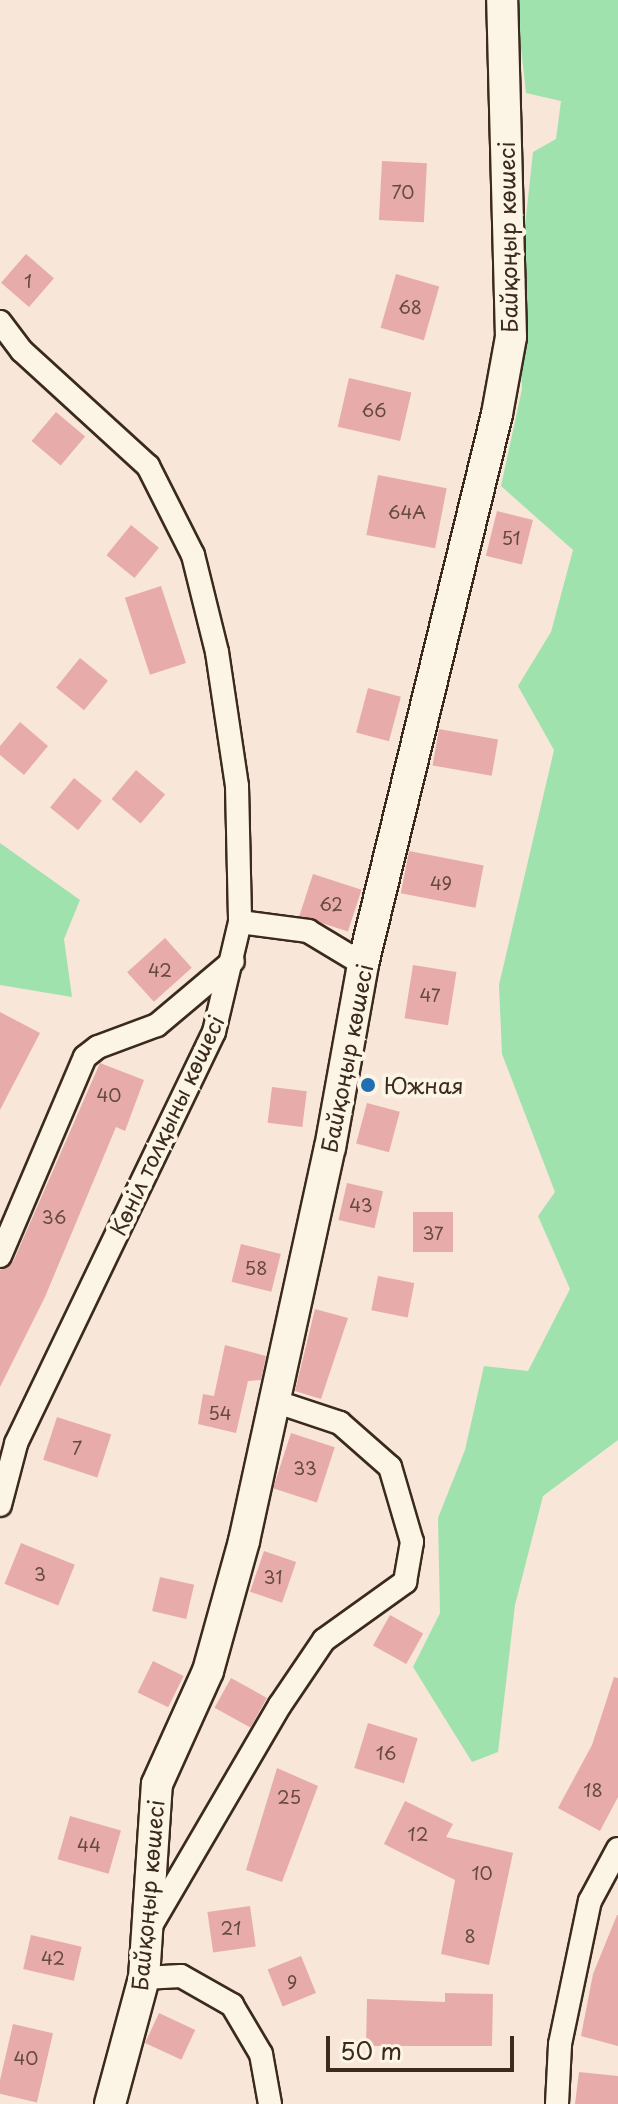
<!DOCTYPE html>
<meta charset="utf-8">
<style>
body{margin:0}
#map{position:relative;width:618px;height:2104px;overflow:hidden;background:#f8e6d9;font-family:"Playpen Sans",sans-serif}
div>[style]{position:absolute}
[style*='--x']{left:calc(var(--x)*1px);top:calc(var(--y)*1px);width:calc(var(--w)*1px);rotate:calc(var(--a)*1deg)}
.green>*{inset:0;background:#9fe2ad}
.building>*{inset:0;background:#e7aca9;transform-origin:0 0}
.roads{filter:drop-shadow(2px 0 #3b2a1e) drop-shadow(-2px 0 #3b2a1e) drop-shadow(0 2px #3b2a1e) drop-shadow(0 -2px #3b2a1e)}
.street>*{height:22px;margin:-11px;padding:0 11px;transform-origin:11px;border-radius:11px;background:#fcf5e5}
.secondary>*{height:30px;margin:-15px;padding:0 15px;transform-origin:15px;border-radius:15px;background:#fcf5e5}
.dots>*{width:22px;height:22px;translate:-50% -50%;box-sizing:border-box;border:4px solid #fcf5e5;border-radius:50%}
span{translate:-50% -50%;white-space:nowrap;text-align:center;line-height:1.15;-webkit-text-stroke:8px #fcf5e5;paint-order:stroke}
.number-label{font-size:18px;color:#664a41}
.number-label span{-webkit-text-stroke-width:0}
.street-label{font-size:22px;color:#3b2a1e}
.poi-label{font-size:22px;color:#3b2a1e}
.left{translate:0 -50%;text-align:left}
.scale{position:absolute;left:326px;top:2036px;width:188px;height:36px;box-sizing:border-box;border:4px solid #3b2a1e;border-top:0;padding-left:10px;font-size:24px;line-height:28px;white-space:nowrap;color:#3b2a1e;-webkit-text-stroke:6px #fcf5e5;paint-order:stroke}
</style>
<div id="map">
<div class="green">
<i style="clip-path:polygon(488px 0,618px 0,618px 1440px,543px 1496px,515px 1605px,498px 1752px,472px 1762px,413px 1667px,440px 1613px,438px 1518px,465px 1450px,484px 1366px,528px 1371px,570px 1289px,538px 1216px,555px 1192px,502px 1054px,499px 985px,554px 750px,518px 686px,551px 632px,573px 550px,501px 486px,522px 389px,518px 291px,533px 152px,556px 139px,561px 101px,526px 93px,518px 20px)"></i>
<i style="clip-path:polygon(0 843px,80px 900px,64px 939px,72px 997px,0 985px)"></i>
</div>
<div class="building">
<i style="left:382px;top:161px;width:45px;height:59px;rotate:3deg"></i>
<i style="left:26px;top:254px;width:37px;height:38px;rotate:41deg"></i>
<i style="left:396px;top:274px;width:45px;height:56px;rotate:16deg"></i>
<i style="left:349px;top:378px;width:64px;height:50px;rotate:13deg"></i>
<i style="left:56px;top:412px;width:38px;height:38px;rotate:40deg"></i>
<i style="left:378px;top:475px;width:70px;height:61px;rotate:11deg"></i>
<i style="left:497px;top:511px;width:37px;height:46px;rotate:14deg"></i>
<i style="left:131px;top:525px;width:36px;height:39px;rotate:39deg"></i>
<i style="left:161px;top:586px;width:81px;height:38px;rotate:72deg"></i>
<i style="left:80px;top:658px;width:36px;height:38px;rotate:39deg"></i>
<i style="left:368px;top:688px;width:34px;height:46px;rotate:15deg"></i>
<i style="clip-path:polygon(20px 722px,48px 746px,24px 775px,0 755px,0 746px)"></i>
<i style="left:439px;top:729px;width:60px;height:37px;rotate:10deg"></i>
<i style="left:136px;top:770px;width:38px;height:38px;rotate:40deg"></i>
<i style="left:74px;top:778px;width:36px;height:38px;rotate:39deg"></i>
<i style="left:409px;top:851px;width:76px;height:43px;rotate:11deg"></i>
<i style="left:313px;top:874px;width:51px;height:44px;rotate:18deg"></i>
<i style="left:165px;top:938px;width:40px;height:51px;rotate:48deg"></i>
<i style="left:413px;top:965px;width:44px;height:54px;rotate:9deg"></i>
<i style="clip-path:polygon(0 1012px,40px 1033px,0 1110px)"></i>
<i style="clip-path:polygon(100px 1063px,144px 1080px,125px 1131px,116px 1127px,45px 1297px,0 1387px,0 1270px,13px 1262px)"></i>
<i style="left:272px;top:1087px;width:35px;height:36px;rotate:7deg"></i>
<i style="left:367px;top:1103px;width:34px;height:42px;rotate:15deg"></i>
<i style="left:347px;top:1183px;width:37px;height:38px;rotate:13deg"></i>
<i style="left:453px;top:1212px;width:40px;height:40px;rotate:90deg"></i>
<i style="left:241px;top:1244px;width:41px;height:39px;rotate:14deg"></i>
<i style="left:378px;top:1276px;width:37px;height:35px;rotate:11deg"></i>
<i style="clip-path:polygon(315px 1309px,348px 1318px,321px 1399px,295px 1391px)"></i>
<i style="clip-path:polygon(225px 1345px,266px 1356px,261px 1380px,248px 1381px,236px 1433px,198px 1424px,203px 1394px,214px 1396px)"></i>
<i style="left:57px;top:1417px;width:57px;height:45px;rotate:18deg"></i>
<i style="left:291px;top:1433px;width:46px;height:58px;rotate:18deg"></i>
<i style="left:21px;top:1543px;width:58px;height:44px;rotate:22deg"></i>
<i style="left:264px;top:1551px;width:34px;height:43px;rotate:19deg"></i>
<i style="left:160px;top:1577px;width:35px;height:35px;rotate:13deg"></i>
<i style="left:390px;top:1615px;width:38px;height:35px;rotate:29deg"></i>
<i style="left:153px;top:1661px;width:34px;height:35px;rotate:26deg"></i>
<i style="clip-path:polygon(614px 1677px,618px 1678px,618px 1797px,600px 1831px,558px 1808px,592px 1745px)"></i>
<i style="left:231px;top:1678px;width:41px;height:34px;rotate:29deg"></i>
<i style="left:368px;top:1723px;width:52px;height:47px;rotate:17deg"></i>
<i style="clip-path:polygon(277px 1768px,318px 1786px,282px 1882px,246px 1870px)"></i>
<i style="clip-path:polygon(405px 1801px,453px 1824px,446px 1837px,513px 1853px,489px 1965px,441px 1954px,455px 1880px,384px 1844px)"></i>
<i style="left:70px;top:1816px;width:53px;height:45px;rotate:16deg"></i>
<i style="left:250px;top:1906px;width:41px;height:43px;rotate:82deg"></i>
<i style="clip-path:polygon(617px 1915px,618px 1915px,618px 2046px,581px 2036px,593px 1974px)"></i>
<i style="left:31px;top:1935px;width:52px;height:35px;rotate:13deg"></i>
<i style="left:301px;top:1956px;width:40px;height:36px;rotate:68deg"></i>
<i style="clip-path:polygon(445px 1993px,493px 1994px,492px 2046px,366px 2046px,367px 1999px,445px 2002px)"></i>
<i style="left:159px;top:2013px;width:40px;height:33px;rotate:25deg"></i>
<i style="left:13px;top:2024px;width:41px;height:71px;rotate:13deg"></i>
<i style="clip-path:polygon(579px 2072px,618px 2076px,618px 2104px,575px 2104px)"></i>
</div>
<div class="roads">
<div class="street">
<i style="--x:0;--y:322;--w:36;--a:53"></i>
<i style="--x:22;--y:351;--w:171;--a:42.4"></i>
<i style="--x:148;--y:466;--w:100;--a:63.2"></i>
<i style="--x:193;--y:555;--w:100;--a:76.1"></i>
<i style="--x:217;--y:652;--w:135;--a:81.5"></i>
<i style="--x:237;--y:786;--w:136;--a:88.7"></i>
<i style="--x:240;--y:922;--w:113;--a:103.3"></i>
<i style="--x:214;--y:1032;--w:457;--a:115.7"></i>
<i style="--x:16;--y:1444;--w:63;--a:104.7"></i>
<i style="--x:240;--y:922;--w:69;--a:7.5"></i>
<i style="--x:308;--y:931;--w:64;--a:31"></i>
<i style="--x:0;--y:1256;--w:216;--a:-66.9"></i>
<i style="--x:85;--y:1057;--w:16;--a:-38"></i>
<i style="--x:98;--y:1047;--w:63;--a:-20.4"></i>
<i style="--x:157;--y:1025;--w:99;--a:-40.1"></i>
<i style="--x:149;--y:1929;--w:259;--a:-59.7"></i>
<i style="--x:280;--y:1705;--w:78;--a:-55.9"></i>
<i style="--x:324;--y:1640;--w:100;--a:-35.6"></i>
<i style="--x:405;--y:1582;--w:41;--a:-80.1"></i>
<i style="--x:412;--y:1542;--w:78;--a:-106.3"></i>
<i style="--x:390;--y:1467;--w:67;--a:-138.7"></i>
<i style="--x:340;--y:1423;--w:70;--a:-161.6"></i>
<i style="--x:144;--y:1978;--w:37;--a:-3"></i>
<i style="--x:181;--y:1976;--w:59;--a:29.6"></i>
<i style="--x:232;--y:2005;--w:57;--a:59.4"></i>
<i style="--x:261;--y:2054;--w:51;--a:79.8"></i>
<i style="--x:557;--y:2104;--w:60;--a:-87.1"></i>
<i style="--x:560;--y:2044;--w:146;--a:-78.2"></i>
<i style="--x:590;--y:1901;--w:59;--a:-61.7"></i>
</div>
<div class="secondary">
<i style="--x:110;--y:2104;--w:131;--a:-74.9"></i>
<i style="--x:144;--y:1978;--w:194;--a:-86.2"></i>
<i style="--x:157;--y:1784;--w:124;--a:-65.7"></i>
<i style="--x:208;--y:1671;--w:135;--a:-74.5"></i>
<i style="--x:244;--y:1541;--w:402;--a:-77.7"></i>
<i style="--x:330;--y:1148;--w:187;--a:-79.8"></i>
<i style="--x:363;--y:964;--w:566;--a:-76.31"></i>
<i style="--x:497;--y:414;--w:78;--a:-79.7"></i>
<i style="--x:511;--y:337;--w:337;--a:-91.5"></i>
</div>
</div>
<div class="dots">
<i style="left:368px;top:1085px;background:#1f6fb2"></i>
</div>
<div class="number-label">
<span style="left:403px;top:192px">70</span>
<span style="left:28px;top:281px">1</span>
<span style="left:410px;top:307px">68</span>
<span style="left:374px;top:410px">66</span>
<span style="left:407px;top:512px">64А</span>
<span style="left:511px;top:538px">51</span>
<span style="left:441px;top:883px">49</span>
<span style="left:331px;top:904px">62</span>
<span style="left:160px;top:970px">42</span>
<span style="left:430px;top:995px">47</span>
<span style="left:109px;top:1095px">40</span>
<span style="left:361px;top:1205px">43</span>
<span style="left:54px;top:1217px">36</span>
<span style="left:433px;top:1233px">37</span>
<span style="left:256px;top:1268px">58</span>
<span style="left:220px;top:1413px">54</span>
<span style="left:77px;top:1448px">7</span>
<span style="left:305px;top:1468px">33</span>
<span style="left:40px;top:1574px">3</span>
<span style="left:273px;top:1577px">31</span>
<span style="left:386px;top:1753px">16</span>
<span style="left:593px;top:1790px">18</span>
<span style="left:289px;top:1797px">25</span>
<span style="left:418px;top:1834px">12</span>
<span style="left:89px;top:1845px">44</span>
<span style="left:482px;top:1873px">10</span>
<span style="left:231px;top:1928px">21</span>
<span style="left:470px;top:1936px">8</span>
<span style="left:53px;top:1958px">42</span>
<span style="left:292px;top:1982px">9</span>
<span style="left:26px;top:2058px">40</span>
</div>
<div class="street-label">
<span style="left:507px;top:237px;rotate:-91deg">Байқоңыр көшесі</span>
<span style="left:346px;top:1058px;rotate:-79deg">Байқоңыр көшесі</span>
<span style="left:166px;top:1125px;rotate:-65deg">Көніл толқыны көшесі</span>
<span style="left:147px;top:1895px;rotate:-85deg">Байқоңыр көшесі</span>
</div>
<div class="poi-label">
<span class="left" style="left:384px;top:1085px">Южная</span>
</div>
<div class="scale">50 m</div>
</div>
